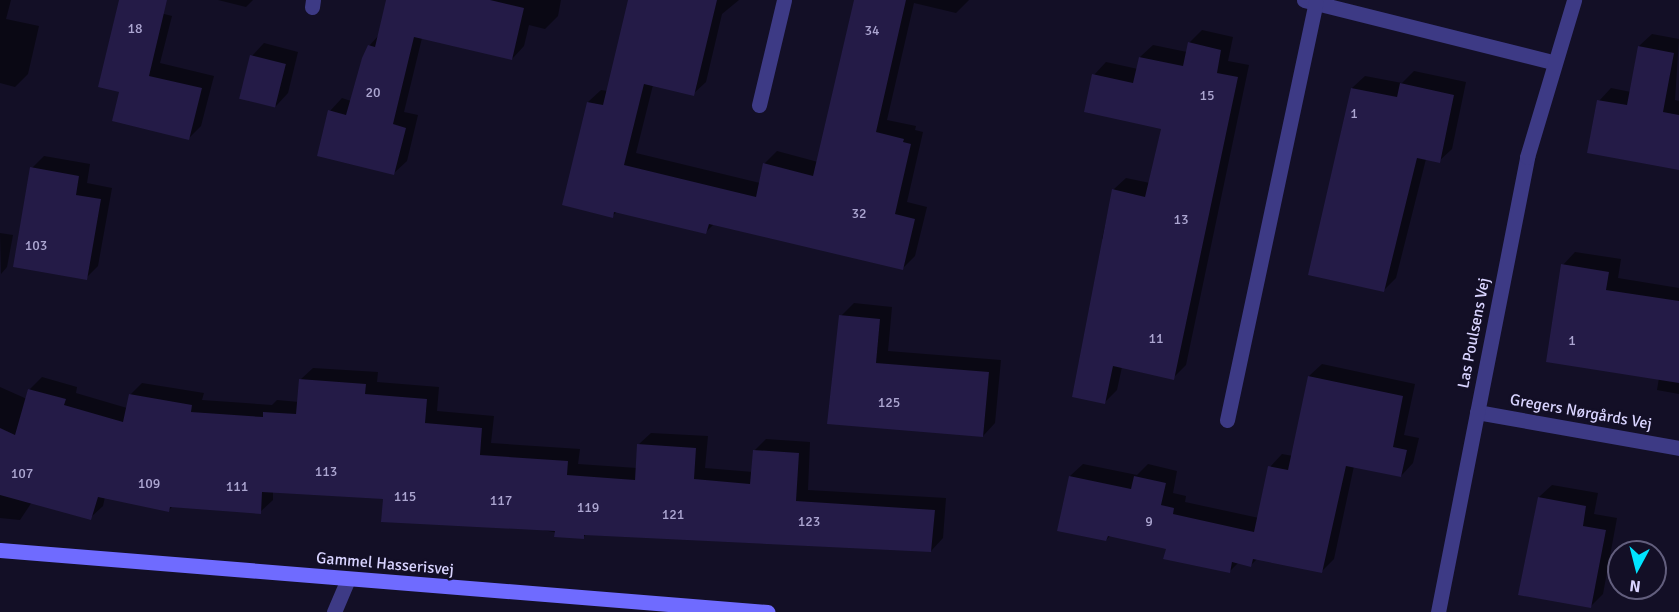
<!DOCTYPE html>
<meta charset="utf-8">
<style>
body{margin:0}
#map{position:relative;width:1679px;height:612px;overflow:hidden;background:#130f26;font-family:Signika,sans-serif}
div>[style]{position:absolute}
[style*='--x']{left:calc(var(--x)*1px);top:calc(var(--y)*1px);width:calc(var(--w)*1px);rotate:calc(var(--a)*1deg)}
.shadow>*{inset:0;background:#0007}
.building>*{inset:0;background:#241b47;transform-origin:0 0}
.street>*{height:15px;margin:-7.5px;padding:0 7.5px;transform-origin:7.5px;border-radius:7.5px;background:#3d3a85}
.secondary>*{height:15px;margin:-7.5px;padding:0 7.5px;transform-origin:7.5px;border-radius:7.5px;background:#6f6bff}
span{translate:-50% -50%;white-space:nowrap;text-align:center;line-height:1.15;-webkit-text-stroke:5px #130f26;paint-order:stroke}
.number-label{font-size:14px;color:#aca6d1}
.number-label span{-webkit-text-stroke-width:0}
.street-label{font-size:16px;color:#d9d4ff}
.north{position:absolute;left:1607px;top:540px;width:60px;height:60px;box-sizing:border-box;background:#130f26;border:2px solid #625e7d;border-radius:50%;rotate:187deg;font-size:16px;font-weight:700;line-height:24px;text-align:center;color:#d9d4ff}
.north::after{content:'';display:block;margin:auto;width:21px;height:27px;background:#00e5ff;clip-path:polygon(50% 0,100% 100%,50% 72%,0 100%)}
</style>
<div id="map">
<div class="shadow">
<i style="clip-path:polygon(0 0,11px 0,6px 19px,39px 26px,28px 74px,15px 87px,0 83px)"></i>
<i style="clip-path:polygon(218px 0,253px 0,246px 7px)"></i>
<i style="clip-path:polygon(389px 0,561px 0,558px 16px,545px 29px,529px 25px,524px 46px,512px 59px,422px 38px,404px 112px,418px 115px,407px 161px,394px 173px,330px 111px,342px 98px,351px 101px,369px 46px,379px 35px)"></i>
<i style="clip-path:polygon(630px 0,739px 0,722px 14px,706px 82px,693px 94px,653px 85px,636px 153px,760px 183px,764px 164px,777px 151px,818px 162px,868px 0,969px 0,956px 13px,914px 3px,887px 120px,916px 126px,915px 130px,923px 132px,907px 202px,927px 207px,915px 256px,902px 269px,714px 224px,706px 232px,618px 211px,612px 216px,588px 102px,601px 90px,608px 91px)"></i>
<i style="clip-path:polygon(129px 5px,172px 16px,160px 63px,214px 76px,201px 126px,189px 138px,121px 91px)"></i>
<i style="clip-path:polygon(1202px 30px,1233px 37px,1228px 61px,1249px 65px,1186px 365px,1173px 378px,1122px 367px,1117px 390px,1105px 402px,1106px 240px,1102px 239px,1113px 190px,1126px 178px,1150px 183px,1162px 128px,1094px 75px,1106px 62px,1138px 69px,1140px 57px,1153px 45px,1187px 52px,1189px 43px)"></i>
<i style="clip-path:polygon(1652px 34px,1679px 39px,1675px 100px,1679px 101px,1679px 169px,1599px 101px,1611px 88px,1631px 92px,1639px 46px)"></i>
<i style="clip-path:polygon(264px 43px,298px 52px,288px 93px,276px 106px,252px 56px)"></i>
<i style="clip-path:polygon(1414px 71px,1466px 82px,1452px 149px,1439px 161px,1426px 159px,1396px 278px,1384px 290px,1352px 88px,1365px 76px,1402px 83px)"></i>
<i style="clip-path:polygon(44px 156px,90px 164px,87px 183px,112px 188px,98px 266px,86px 278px,32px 168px)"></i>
<i style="clip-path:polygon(0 233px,13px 235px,7px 267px,1px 274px)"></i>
<i style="clip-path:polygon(1575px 252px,1621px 259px,1618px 278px,1679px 288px,1679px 394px,1657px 390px,1659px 378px,1563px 265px)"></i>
<i style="clip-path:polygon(854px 303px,892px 307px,888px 351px,1001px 360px,995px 423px,983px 436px,828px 422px,841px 316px)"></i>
<i style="clip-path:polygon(1322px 364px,1415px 384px,1404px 435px,1419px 438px,1413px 463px,1401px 476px,1354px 466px,1334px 559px,1321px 572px,1257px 559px,1251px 565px,1239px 562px,1229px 572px,1167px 548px,1111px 535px,1106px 540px,1070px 476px,1083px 464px,1137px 475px,1148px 464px,1177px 471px,1173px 493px,1186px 496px,1185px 502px,1259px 518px,1270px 467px,1282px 454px,1293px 456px,1309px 376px)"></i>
<i style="clip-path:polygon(313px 368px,378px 372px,377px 382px,439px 387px,437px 411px,494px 416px,491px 443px,580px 449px,578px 464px,637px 468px,638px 445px,651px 433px,708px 436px,705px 468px,753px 472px,754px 451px,766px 439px,810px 442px,808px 490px,946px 498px,943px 538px,931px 551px,587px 533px,583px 538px,384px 498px,273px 491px,273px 500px,260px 512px,173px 506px,169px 510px,105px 497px,103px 506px,90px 518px,32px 502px,20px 520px,0 518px,0 387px,27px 399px,30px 389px,42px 377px,77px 387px,76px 393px,127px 408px,130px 395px,142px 383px,204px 393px,202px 400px,272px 405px,277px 400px,299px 402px,300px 380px)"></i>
<i style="clip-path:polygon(1552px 485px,1598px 493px,1594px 514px,1617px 518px,1603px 594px,1590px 607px,1539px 497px)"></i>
</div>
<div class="building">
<i style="clip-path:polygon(119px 0,167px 0,149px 76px,202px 88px,189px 140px,112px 121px,119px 92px,98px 87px)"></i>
<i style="clip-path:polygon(386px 0,490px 0,524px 8px,512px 60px,414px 37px,393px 124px,406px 128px,394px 175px,317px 156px,328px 110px,346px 115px,362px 58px,368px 45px,375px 47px)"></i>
<i style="clip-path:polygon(628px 0,717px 0,694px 96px,644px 84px,624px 165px,756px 197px,763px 163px,813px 176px,854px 0,906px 0,876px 132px,904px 139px,903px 142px,911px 144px,895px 214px,915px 219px,903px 270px,709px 224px,706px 234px,614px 212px,613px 218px,562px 205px,587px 102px,603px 105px)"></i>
<i style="clip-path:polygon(1188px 42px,1221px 50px,1217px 73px,1238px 77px,1174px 380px,1113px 366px,1105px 404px,1072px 397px,1112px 189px,1145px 197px,1161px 129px,1084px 112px,1092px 74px,1133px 83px,1139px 57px,1183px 66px)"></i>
<i style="clip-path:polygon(1638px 46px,1674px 53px,1663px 112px,1679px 115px,1679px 170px,1587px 153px,1597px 100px,1627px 105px)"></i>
<i style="left:250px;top:55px;width:37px;height:45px;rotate:14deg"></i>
<i style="clip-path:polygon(1400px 83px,1454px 95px,1440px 163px,1417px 158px,1384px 292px,1308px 275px,1351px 88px,1397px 97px)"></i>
<i style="clip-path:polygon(30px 167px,79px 176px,76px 195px,101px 199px,87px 280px,13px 267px)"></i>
<i style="clip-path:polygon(1561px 264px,1609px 272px,1606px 290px,1679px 301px,1679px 383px,1546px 362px)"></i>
<i style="clip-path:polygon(839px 315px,880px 319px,876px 363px,989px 372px,983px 437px,827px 424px)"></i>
<i style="clip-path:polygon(1308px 376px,1403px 396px,1393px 447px,1407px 450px,1401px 477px,1346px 466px,1322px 573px,1253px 559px,1251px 567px,1232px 562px,1230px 573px,1163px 559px,1166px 549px,1108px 536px,1106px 541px,1057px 531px,1069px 476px,1131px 489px,1134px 476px,1166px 483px,1161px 505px,1174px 508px,1173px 514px,1254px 532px,1268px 466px,1288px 470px)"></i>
<i style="clip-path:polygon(299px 379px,366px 384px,365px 394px,427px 399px,425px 423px,482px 428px,480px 455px,568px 461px,567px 475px,635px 480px,637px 444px,696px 448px,694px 479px,750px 484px,753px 450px,799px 453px,796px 501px,935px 510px,931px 552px,584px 535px,584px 539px,554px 537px,555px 531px,381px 522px,383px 499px,262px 492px,261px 514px,170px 507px,169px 512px,98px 497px,91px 520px,0 495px,0 428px,15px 435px,28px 389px,66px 399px,64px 405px,123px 422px,129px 394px,192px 405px,191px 412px,263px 417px,263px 412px,296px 414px)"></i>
<i style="clip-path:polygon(1538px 497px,1586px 506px,1583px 526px,1606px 530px,1591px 608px,1518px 595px)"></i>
</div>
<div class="street">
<i style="--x:1304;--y:0;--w:257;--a:14"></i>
<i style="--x:312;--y:7;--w:7;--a:-82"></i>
<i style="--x:759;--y:105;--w:108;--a:-76.6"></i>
<i style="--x:1477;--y:412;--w:205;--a:10.1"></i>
<i style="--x:1227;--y:420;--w:426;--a:-78"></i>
<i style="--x:334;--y:612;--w:36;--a:-67"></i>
<i style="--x:1438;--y:612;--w:464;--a:-78.9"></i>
<i style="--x:1527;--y:157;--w:164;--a:-73.3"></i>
</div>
<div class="secondary">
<i style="--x:0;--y:550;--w:770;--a:4.62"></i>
</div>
<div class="number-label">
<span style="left:135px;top:29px">18</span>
<span style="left:872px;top:31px">34</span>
<span style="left:373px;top:93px">20</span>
<span style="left:1207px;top:96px">15</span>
<span style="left:1354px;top:114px">1</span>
<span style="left:859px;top:214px">32</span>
<span style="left:1181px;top:220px">13</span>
<span style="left:36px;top:246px">103</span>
<span style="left:1156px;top:339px">11</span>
<span style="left:1572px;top:341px">1</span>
<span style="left:889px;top:403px">125</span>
<span style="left:326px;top:472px">113</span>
<span style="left:22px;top:474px">107</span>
<span style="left:149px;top:484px">109</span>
<span style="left:237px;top:487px">111</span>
<span style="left:405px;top:497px">115</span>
<span style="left:501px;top:501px">117</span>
<span style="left:588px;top:508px">119</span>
<span style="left:673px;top:515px">121</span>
<span style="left:809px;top:522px">123</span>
<span style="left:1149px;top:522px">9</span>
</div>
<div class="street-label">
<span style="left:1474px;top:333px;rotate:-79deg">Las Poulsens Vej</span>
<span style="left:1581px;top:412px;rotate:10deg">Gregers Nørgårds Vej</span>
<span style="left:385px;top:564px;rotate:5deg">Gammel Hasserisvej</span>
</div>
<div class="north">N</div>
</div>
